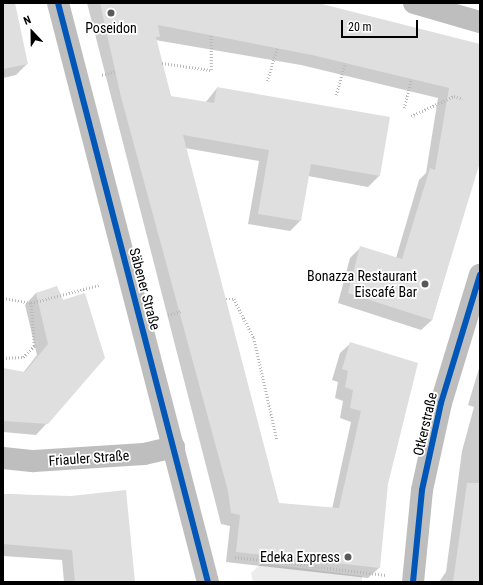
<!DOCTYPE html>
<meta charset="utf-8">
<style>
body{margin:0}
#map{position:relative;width:483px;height:585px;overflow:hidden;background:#fff;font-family:"Roboto Condensed",sans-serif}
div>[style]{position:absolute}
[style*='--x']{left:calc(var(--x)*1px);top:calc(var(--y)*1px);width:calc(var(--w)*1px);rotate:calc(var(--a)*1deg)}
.green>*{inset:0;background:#ececec}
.shadow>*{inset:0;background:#0003}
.building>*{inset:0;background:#dfdfdf}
.path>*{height:2.5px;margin-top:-1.25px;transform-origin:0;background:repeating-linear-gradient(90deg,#b9b9b9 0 1px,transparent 0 3px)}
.minor>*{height:22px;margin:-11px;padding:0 11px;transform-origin:11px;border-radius:11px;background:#bebebe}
.cycleway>*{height:6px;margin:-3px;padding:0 3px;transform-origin:3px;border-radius:3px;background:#0057b8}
.dots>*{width:11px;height:11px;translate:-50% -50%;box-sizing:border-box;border:2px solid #fff;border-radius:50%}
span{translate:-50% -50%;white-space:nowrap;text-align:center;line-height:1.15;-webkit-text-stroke:3.5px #fff;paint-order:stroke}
.poi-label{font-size:14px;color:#000}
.right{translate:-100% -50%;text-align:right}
.street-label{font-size:14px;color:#000}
.frame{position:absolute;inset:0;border:4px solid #000;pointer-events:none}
.north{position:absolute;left:12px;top:12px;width:40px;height:40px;-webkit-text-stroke:3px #fff;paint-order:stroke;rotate:338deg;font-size:11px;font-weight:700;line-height:16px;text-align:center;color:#000}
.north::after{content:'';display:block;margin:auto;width:14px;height:18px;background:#000;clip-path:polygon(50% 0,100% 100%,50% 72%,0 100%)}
.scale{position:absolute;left:341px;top:20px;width:77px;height:18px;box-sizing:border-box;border:2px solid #000;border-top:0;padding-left:5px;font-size:12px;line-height:14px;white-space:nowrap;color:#000;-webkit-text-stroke:3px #fff;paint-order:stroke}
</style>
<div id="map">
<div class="green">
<i style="clip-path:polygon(262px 563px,362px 576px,362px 582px,253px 582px,251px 573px)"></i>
</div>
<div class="shadow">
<i style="clip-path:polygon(3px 3px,14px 3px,27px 64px,16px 75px,3px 78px)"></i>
<i style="clip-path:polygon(87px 3px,311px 3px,480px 47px,480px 158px,432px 320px,421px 330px,338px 303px,350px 258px,361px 247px,396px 258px,419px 180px,426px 173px,438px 98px,301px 65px,155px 40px,171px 97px,205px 103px,217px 88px,389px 118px,379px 176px,368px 187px,308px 176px,300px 221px,290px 231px,248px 224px,259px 161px,185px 148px,278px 504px,332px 509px,351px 422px,340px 418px,343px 401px,335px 398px,338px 382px,332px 380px,340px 353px,351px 343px,387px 484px,379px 568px,368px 578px,226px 562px,230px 526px,221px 524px)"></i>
<i style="clip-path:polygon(57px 288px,47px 423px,36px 435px,3px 432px,3px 372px,23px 373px,37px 355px,25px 305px,36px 293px)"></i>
<i style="clip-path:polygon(480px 365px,480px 582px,439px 582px,446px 572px,462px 451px,474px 407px,468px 405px)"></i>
<i style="clip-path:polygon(3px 494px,71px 497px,133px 582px,64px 582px,62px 560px,3px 556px)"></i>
</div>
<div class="building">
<i style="clip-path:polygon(3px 3px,15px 3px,28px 64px,3px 69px)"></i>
<i style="clip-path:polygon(100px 3px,318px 3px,480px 44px,480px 162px,432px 320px,348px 293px,360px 246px,402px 259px,430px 168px,435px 170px,449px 88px,312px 55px,158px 25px,160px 37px,156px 37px,171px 96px,214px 103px,217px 87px,390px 117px,380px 176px,311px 164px,301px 221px,258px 214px,269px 150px,183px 135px,279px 503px,339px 508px,361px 411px,350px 408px,353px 390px,345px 387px,348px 371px,342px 369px,350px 342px,418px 363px,388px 484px,380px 568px,236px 552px,240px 515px,231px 513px,228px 491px,121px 97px)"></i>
<i style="clip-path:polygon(57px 286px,63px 300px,85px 293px,105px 358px,48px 424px,3px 421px,3px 368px,25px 372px,48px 344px,36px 293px)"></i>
<i style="clip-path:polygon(467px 483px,480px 483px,480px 582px,453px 582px)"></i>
<i style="clip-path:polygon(126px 490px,135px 582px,75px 582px,72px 550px,3px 544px,3px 494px,71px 496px)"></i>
</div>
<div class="path">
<i style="--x:162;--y:63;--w:49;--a:8.1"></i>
<i style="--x:211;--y:70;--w:35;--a:-90"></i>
<i style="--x:102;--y:75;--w:14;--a:-17"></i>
<i style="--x:267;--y:81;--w:34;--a:-73"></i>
<i style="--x:336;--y:95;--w:33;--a:-74"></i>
<i style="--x:404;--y:108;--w:30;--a:-76"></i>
<i style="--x:411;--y:116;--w:47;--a:-24.9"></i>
<i style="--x:454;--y:96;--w:9;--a:18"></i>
<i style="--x:3;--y:298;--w:28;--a:10"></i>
<i style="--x:31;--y:303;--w:70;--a:-14.8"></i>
<i style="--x:226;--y:299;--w:8;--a:0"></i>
<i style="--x:234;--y:299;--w:44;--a:62.9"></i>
<i style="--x:254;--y:338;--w:104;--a:77.2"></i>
<i style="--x:168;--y:315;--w:14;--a:-17"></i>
<i style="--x:3;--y:358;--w:20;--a:-3"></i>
<i style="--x:23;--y:357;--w:16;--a:-45"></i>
<i style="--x:34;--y:346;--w:43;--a:-94"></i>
<i style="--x:235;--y:557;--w:152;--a:6.8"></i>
</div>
<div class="minor">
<i style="--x:58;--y:3;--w:598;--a:75.48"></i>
<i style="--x:414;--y:3;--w:69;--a:16.1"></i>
<i style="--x:3;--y:458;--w:31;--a:6"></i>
<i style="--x:34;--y:461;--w:110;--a:-3.6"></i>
<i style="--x:144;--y:454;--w:31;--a:-13"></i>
<i style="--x:413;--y:582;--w:92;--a:-84.4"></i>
<i style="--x:422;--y:490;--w:89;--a:-77.7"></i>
<i style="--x:441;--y:403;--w:134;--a:-73.1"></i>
</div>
<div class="cycleway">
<i style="--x:58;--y:3;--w:598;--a:75.48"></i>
<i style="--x:413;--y:582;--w:92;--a:-84.4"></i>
<i style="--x:422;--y:490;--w:89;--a:-77.7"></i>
<i style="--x:441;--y:403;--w:134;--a:-73.1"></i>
</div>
<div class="dots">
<i style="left:111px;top:13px;background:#595959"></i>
<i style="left:425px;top:284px;background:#595959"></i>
<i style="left:348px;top:557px;background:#595959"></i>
</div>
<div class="poi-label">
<span style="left:111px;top:28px">Poseidon</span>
<span class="right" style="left:417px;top:284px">Bonazza Restaurant<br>Eiscafé Bar</span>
<span class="right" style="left:340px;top:557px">Edeka Express</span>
</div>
<div class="street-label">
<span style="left:145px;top:289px;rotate:75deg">Säbener Straße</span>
<span style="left:425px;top:424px;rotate:-77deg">Otkerstraße</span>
<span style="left:89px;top:458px;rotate:-4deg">Friauler Straße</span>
</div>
<div class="frame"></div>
<div class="north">N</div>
<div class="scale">20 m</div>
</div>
